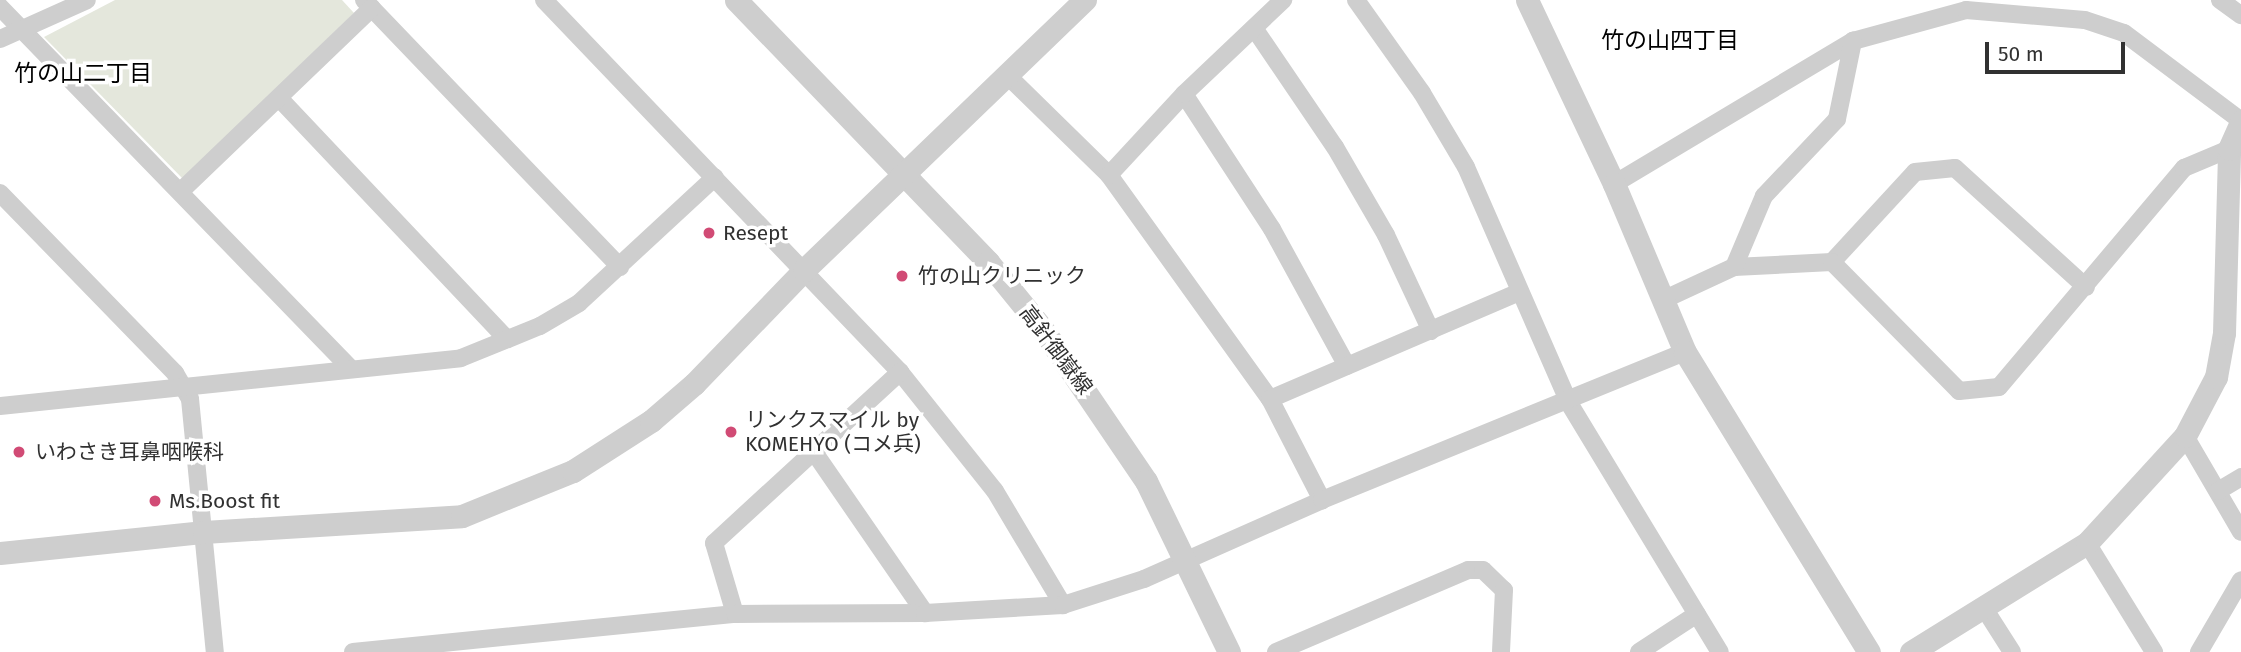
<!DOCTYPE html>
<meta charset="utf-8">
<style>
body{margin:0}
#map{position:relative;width:2241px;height:652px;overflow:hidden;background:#fff;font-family:"Fira Sans","Noto Sans JP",sans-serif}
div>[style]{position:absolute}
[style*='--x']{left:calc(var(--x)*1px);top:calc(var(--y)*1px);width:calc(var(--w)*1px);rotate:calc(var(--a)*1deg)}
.green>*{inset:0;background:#e4e7dc}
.minor>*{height:18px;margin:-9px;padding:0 9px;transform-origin:9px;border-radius:9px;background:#cecece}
.tertiary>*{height:23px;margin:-11.5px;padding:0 11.5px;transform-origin:11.5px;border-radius:11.5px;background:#cecece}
.dots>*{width:19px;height:19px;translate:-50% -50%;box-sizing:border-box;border:4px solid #fff;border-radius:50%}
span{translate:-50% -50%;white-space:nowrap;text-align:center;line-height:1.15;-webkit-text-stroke:7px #fff;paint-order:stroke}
.poi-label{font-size:21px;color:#313131}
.left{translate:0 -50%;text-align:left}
.street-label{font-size:21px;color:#313131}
.neighbourhood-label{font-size:23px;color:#000}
.scale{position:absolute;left:1985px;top:42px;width:140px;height:32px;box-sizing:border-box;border:4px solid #313131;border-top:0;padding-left:9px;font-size:21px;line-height:24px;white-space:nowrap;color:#313131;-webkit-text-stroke:5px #fff;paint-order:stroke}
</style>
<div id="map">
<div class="green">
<i style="clip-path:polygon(115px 0,342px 0,354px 13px,183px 179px,44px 37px)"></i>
</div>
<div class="minor">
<i style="--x:364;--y:0;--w:370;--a:46.2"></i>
<i style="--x:544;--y:0;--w:515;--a:46.26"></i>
<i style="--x:900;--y:372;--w:152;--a:51.4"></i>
<i style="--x:995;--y:491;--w:133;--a:59.2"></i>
<i style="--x:1356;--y:0;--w:114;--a:54.6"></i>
<i style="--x:1422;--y:93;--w:86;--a:59.3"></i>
<i style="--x:1466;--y:167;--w:257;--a:66.4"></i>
<i style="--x:1569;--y:403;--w:291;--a:58.8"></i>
<i style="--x:2220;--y:0;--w:26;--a:36"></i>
<i style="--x:0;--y:7;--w:504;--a:45.88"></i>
<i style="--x:1254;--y:28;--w:144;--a:55.8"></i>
<i style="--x:1335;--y:147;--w:102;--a:59.9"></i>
<i style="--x:1386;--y:235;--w:106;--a:64.9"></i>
<i style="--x:0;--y:39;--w:95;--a:-24.1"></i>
<i style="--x:1008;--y:76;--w:141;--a:44.4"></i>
<i style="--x:1109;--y:175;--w:276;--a:54.3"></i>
<i style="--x:1270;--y:399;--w:114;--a:62.8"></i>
<i style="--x:1184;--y:94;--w:161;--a:56.9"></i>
<i style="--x:1272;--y:229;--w:156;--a:61.3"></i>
<i style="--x:279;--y:98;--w:332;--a:46.6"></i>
<i style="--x:1109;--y:175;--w:110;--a:-47.2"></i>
<i style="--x:1184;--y:94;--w:137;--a:-43.5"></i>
<i style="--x:1614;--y:184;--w:279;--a:-30.9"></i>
<i style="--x:1853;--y:41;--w:117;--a:-15.3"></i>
<i style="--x:1966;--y:10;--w:119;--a:4.8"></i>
<i style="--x:2085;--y:20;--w:41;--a:18.4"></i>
<i style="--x:2124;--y:33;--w:146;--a:36.9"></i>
<i style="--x:182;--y:190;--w:263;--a:-43.8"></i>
<i style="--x:0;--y:193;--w:251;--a:45.8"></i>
<i style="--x:175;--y:373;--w:30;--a:60"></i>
<i style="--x:190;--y:399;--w:254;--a:84.4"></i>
<i style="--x:1832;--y:262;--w:122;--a:-47.3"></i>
<i style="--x:1915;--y:172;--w:40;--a:-5.7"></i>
<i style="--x:1955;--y:168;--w:177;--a:42.3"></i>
<i style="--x:1734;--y:267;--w:98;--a:-2.9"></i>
<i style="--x:1832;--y:262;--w:181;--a:45.4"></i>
<i style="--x:1959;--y:391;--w:40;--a:-5.7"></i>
<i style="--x:1999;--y:387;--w:287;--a:-49.8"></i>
<i style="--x:2184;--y:168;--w:49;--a:-22.9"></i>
<i style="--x:1665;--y:299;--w:76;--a:-24.9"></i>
<i style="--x:1734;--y:267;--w:77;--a:-67.1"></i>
<i style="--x:1764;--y:196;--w:106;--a:-46.5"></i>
<i style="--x:1837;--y:119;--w:80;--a:-78.4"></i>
<i style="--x:1270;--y:399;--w:272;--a:-23.2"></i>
<i style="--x:0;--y:406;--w:463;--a:-5.9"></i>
<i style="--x:461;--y:358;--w:85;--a:-22.1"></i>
<i style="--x:540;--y:326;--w:45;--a:-30.5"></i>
<i style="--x:579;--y:303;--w:185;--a:-42.8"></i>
<i style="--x:2185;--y:436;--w:111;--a:59.7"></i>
<i style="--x:814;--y:452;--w:196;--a:55.4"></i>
<i style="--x:2218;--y:491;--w:27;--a:-31"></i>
<i style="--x:2087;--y:543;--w:128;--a:58.4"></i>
<i style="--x:1984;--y:608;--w:52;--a:57.5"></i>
<i style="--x:735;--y:614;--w:74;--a:-106.5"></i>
<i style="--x:714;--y:543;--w:253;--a:-42.6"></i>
<i style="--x:353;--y:652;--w:384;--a:-5.7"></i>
<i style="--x:735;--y:614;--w:190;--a:-0.3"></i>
<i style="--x:925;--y:613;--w:138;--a:-3.3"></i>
<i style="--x:1063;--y:605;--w:85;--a:-17.8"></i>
<i style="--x:1144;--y:579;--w:195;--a:-23.9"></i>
<i style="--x:1322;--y:500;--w:392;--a:-22.2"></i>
<i style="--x:1276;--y:652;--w:209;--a:-23.1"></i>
<i style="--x:1468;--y:570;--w:15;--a:0"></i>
<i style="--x:1483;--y:570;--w:29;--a:44"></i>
<i style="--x:1504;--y:590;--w:62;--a:92.8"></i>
<i style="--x:1639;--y:652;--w:69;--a:-33.2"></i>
<i style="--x:2199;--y:652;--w:83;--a:-59.7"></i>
</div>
<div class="tertiary">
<i style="--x:736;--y:0;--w:364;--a:46.1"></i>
<i style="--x:988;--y:262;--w:89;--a:50.9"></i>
<i style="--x:1044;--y:331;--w:181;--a:55.8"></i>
<i style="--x:1146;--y:481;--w:190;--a:64.1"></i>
<i style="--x:1527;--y:0;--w:204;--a:64.7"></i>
<i style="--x:1614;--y:184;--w:182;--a:67.1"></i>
<i style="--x:1685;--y:352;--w:352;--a:58.5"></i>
<i style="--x:0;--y:553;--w:205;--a:-5.9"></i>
<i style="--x:204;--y:532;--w:258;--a:-3.5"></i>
<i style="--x:462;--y:516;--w:120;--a:-22.1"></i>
<i style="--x:573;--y:471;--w:93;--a:-32.7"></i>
<i style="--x:651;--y:421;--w:57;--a:-40.7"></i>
<i style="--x:694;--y:384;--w:158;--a:-46"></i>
<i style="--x:804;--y:270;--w:390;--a:-43.9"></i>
<i style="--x:1911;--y:652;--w:207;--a:-31.8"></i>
<i style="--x:2087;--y:543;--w:145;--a:-47.5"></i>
<i style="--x:2185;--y:436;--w:67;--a:-62.3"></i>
<i style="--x:2216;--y:377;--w:45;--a:-79.7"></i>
<i style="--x:2224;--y:333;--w:184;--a:-88.4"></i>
<i style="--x:2229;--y:149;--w:30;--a:-66"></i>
</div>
<div class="dots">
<i style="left:709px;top:233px;background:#d14b75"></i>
<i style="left:902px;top:276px;background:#d14b75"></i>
<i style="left:731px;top:432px;background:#d14b75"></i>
<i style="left:19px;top:452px;background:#d14b75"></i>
<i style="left:155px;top:501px;background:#d14b75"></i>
</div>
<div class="poi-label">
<span class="left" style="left:723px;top:233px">Resept</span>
<span class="left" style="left:918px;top:276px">竹の山クリニック</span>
<span class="left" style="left:745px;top:432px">リンクスマイル by<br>KOMEHYO (コメ兵)</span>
<span class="left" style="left:35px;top:452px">いわさき耳鼻咽喉科</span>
<span class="left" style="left:169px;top:501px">Ms.Boost fit</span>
</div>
<div class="street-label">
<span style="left:1056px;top:350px;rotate:53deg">高針御嶽線</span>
</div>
<div class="neighbourhood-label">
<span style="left:1670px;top:40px">竹の山四丁目</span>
<span style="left:83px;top:73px">竹の山二丁目</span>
</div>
<div class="scale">50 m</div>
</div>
